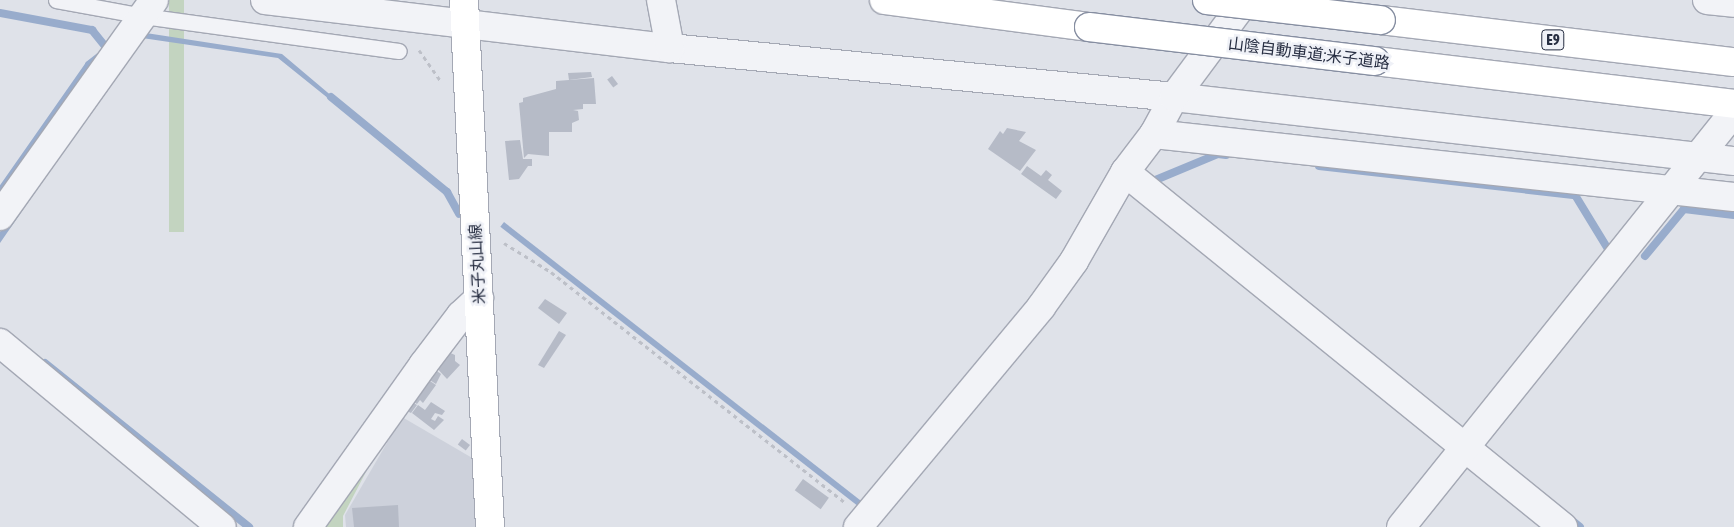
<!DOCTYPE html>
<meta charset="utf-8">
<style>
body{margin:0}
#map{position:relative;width:1734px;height:527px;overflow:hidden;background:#dfe2e9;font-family:"Asap Condensed","Noto Sans JP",sans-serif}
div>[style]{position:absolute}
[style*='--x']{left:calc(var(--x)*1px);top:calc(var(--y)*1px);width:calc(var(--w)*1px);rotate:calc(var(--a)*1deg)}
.built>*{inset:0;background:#cdd1db}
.green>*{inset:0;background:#c3d4c0;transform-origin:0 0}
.water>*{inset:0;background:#98accc;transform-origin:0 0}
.stream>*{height:8px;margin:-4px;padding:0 4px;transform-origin:4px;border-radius:4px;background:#98accc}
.building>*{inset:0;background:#b6bbc7;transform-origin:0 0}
.path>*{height:3px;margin-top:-1.5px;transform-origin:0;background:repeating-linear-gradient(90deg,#bdc0c8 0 4px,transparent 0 8px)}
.roads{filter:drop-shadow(1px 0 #a4a8b4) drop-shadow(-1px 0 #a4a8b4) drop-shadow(0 1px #a4a8b4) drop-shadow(0 -1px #a4a8b4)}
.service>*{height:15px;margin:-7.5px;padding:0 7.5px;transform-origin:7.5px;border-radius:7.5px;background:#f2f3f7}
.minor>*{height:28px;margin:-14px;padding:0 14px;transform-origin:14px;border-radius:14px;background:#f2f3f7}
.secondary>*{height:28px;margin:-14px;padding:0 14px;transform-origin:14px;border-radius:14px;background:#fff}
.motorway>*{height:28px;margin:-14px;padding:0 14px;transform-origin:14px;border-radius:14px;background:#fff}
.bridges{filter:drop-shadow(1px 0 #868ea1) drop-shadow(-1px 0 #868ea1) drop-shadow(0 1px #868ea1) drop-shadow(0 -1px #868ea1)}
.motorway-bridge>*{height:28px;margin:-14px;padding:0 14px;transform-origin:14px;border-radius:14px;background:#fff}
span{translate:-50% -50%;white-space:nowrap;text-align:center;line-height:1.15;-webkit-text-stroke:5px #eff1f7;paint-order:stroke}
.shield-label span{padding:1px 4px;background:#eff1f7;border:1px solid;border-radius:4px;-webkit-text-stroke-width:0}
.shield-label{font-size:15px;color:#272e42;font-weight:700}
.street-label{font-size:16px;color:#272e42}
</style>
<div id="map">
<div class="built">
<i style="clip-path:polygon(402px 417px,474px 459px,477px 527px,346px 527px,345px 515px)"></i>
</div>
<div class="green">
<i style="left:169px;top:0;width:15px;height:232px"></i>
<i style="clip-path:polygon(401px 417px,368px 468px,343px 516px,343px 527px,314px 527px)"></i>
</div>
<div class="water">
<i style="clip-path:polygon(143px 29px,146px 33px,282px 54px,340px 103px,334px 103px,278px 58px,142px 38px,0 243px,0 232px)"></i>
<i style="left:504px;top:222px;width:459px;height:6px;rotate:38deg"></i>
</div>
<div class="stream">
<i style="--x:0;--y:13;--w:94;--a:10.5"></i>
<i style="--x:92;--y:30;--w:26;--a:51"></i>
<i style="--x:108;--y:50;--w:24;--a:142"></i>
<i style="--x:89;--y:65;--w:155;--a:125"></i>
<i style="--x:331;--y:97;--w:150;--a:39.3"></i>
<i style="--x:447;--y:192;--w:25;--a:61"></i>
<i style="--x:1319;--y:166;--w:258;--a:6.5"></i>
<i style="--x:1575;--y:195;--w:63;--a:58.6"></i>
<i style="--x:1157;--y:184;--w:5;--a:-143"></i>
<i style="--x:1153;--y:181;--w:70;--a:-22.6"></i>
<i style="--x:1218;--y:154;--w:8;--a:7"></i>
<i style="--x:1645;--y:256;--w:61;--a:-50.3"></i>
<i style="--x:1684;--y:209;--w:50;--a:6.8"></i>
<i style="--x:45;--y:363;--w:262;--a:38.8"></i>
<i style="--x:1569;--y:518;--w:14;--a:39"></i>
</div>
<div class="building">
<i style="clip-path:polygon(591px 72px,592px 77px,569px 80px,568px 73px)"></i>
<i style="left:612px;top:76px;width:10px;height:6px;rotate:53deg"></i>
<i style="clip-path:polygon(594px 78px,596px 104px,583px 104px,583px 109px,573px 110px,578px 111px,579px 120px,572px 123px,572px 132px,549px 132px,549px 156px,528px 154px,524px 158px,519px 103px,523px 102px,523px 98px,556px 89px,556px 81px)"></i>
<i style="clip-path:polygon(1007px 128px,1026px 132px,1019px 141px,1036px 150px,1020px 171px,988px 149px,1000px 131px,1003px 134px)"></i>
<i style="clip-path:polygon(520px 140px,523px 159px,532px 159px,532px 166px,528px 166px,519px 179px,509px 180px,505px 141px)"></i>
<i style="clip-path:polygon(1027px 166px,1041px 176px,1046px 170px,1052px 175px,1048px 180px,1062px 191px,1056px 199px,1021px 174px)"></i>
<i style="clip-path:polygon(545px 299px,567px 313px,559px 324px,538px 308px)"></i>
<i style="clip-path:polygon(559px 331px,566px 335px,544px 368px,538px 365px)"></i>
<i style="clip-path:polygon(448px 352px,455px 355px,455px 361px,460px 365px,447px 379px,434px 365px)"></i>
<i style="clip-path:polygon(434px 369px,441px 374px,436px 384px,425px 377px)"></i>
<i style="clip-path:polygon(424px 377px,436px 385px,423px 403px,420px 400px,417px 404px,408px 398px)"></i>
<i style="clip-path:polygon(408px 399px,417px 405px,411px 413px,407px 411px)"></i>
<i style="clip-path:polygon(431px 402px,445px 411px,442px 415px,435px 413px,431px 419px,435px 421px,438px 416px,444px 420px,434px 430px,412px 413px,418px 405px,425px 410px)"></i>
<i style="left:462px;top:439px;width:10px;height:7px;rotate:37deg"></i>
<i style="left:803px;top:479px;width:32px;height:14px;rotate:36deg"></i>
<i style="clip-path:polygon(398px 505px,399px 527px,354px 527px,352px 508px)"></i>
</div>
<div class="path">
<i style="--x:419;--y:50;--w:37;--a:55"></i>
<i style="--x:504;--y:243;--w:55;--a:31.7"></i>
<i style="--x:551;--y:272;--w:372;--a:38.1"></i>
</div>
<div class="roads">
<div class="service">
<i style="--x:56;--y:0;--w:88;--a:10.4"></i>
<i style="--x:143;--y:16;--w:258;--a:7.8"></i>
</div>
<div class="minor">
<i style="--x:265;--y:0;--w:408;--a:6.8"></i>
<i style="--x:670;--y:48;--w:506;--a:5.55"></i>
<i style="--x:1174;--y:97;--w:564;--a:6.52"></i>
<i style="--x:661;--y:0;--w:49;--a:79.4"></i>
<i style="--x:1707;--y:0;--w:27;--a:6"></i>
<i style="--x:1154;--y:134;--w:583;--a:6.2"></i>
<i style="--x:1125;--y:172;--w:564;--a:39.02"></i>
<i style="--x:0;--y:216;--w:265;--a:-54.5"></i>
<i style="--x:0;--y:343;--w:288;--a:39.7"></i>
<i style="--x:308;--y:527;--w:199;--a:-54.6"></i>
<i style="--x:423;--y:365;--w:63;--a:-52.8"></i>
<i style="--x:461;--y:315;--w:25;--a:-43"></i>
<i style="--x:858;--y:527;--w:286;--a:-50.2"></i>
<i style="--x:1041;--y:307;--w:57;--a:-54.3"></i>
<i style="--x:1074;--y:261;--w:103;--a:-60.2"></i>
<i style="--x:1125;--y:172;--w:48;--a:-52.7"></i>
<i style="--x:1154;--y:134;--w:42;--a:-61.6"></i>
<i style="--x:1174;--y:97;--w:121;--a:-53.4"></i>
<i style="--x:1401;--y:527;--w:532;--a:-51.26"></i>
</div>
<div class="secondary">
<i style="--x:464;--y:0;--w:528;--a:87.18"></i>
</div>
<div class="motorway">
<i style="--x:884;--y:0;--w:207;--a:7.5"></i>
<i style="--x:1381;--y:20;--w:355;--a:6.8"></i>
<i style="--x:1375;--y:61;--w:362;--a:6.8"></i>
</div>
</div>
<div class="bridges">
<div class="motorway-bridge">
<i style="--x:1207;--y:0;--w:175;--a:6.6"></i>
<i style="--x:1089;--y:27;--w:288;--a:6.8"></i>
</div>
</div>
<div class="shield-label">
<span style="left:1553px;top:40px">E9</span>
</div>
<div class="street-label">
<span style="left:1309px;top:53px;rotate:7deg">山陰自動車道;米子道路</span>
<span style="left:477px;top:264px;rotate:-93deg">米子丸山線</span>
</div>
</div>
